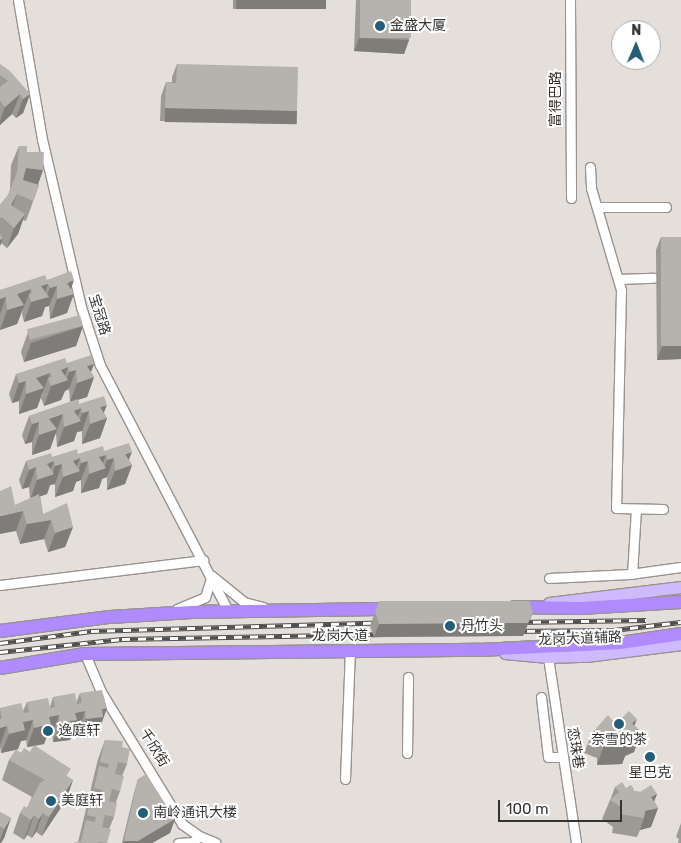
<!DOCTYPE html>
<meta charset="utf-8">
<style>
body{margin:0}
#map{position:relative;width:681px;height:843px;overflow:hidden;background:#e5dfdc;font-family:Rubik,"Noto Sans SC",sans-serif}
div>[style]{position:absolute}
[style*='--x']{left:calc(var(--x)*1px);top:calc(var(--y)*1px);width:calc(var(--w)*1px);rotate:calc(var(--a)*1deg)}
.roads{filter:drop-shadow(1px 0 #989390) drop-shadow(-1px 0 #989390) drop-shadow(0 1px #989390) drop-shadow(0 -1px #989390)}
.minor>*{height:9px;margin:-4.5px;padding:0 4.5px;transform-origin:4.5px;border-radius:4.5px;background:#fff}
.major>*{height:11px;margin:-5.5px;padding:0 5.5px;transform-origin:5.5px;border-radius:5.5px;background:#cfb9ff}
.highway>*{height:12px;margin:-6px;padding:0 6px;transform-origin:6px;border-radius:6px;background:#af8bff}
.rail>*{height:4.5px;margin-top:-2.25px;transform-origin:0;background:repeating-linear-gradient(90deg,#fff 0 8px,#52504e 0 16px);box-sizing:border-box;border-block:1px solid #52504e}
.wall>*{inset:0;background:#9d9995;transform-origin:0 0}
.shaded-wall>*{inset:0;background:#7f7d79;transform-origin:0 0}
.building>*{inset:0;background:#b6b2ad;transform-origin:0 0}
.dots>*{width:14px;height:14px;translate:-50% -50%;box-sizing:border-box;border:2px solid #fff;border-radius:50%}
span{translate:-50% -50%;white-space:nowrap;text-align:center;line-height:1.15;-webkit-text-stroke:4px #fff;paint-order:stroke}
.poi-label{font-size:14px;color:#353332}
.left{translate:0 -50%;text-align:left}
.street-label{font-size:14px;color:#353332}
.north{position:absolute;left:611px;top:20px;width:50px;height:50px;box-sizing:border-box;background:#fff;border:1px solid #aeadad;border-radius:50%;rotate:1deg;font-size:14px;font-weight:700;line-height:20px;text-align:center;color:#353332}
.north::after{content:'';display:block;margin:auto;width:18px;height:22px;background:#235d76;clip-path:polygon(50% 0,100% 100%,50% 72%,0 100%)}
.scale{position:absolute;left:498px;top:800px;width:124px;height:22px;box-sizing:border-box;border:2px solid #353332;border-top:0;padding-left:6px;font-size:15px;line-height:18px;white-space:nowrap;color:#353332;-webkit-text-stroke:4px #fff;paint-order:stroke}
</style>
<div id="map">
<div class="roads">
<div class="minor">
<i style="--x:18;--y:0;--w:141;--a:80.2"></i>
<i style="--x:42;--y:139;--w:172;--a:76.9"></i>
<i style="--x:81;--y:307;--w:61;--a:71.9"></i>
<i style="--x:100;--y:365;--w:277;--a:62.5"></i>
<i style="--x:570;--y:0;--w:198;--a:89.7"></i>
<i style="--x:590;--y:167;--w:21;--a:87"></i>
<i style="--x:591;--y:188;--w:106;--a:73.6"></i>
<i style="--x:621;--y:290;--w:218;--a:91.3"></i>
<i style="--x:616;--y:508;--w:47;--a:1.2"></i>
<i style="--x:597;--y:207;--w:69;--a:0"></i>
<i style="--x:619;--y:279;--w:34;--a:-2"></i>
<i style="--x:632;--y:574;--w:65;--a:-86.5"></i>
<i style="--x:549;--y:578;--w:81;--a:-2.8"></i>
<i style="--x:630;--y:574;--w:51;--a:-7.8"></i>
<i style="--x:0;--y:585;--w:205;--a:-7"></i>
<i style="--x:177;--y:609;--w:30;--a:-23"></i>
<i style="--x:205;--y:597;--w:22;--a:-72"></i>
<i style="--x:212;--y:576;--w:41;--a:39.1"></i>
<i style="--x:244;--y:602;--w:20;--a:15"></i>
<i style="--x:85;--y:654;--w:39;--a:67"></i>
<i style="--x:100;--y:690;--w:157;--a:58.5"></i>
<i style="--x:182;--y:824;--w:21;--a:35"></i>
<i style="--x:199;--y:836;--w:18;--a:22"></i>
<i style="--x:548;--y:657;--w:188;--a:81.4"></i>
<i style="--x:541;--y:697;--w:60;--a:83.3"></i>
<i style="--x:548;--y:757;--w:15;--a:0"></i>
<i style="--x:407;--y:753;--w:76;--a:-89.2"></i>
<i style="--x:345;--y:779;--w:128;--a:-87.8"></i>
<i style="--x:178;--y:843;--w:15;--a:-4"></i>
<i style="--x:193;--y:842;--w:8;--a:-45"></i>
</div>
<div class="major">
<i style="--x:549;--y:603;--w:133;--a:-6.9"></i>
<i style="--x:505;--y:653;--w:43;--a:5.3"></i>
<i style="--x:548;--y:657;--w:38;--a:-2"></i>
<i style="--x:586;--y:656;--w:96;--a:-7.2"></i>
</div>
<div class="highway">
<i style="--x:514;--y:607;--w:66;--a:0.9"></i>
<i style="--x:580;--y:608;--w:101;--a:-3.4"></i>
<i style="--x:0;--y:631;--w:111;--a:-7.3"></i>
<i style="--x:110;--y:617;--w:82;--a:-3.5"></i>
<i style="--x:192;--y:612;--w:199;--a:-0.9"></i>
<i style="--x:0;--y:668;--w:86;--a:-9.4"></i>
<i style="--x:85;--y:654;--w:395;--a:-0.6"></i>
<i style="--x:480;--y:650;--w:140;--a:-2.9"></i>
<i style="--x:620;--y:643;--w:62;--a:-8.4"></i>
</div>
</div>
<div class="rail">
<i style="--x:517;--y:622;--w:129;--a:-0.9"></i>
<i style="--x:511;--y:631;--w:103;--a:-0.6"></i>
<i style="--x:614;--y:630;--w:67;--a:-6.8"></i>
<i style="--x:0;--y:643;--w:92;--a:-7.5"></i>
<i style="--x:91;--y:631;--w:296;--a:-1.7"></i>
<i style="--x:0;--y:652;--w:123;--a:-6.1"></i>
<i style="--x:122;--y:639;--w:265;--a:-1.1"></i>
</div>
<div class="wall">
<i style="left:233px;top:0;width:93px;height:9px"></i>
<i style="clip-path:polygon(356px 0,411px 0,409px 40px,404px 54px,354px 51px)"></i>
<i style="clip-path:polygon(0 64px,30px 94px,23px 113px,16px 118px,12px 114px,0 125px)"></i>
<i style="clip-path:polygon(177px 64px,297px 111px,292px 124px,160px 121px,161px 96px,166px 82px,172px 82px,172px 77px)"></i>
<i style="clip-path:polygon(19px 146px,27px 152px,43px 170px,38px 184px,39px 185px,26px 221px,23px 220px,18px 234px,7px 248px,1px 243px,0 246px,0 205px,8px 195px,10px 190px,11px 165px)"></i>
<i style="clip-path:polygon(661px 237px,681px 359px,657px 360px,656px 250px)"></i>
<i style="clip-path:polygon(47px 280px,71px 289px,67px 313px,50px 319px,49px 306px,45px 307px,42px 316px,24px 322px,22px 314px,23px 309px,22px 309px,17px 324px,0 330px,0 290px)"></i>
<i style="clip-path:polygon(83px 326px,76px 346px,24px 362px,21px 352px,28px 332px)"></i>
<i style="clip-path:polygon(67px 363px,94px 364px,91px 372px,94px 377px,87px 397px,78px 400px,79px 404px,104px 413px,107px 418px,100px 438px,82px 444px,82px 431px,77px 432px,74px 441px,57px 447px,56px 434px,55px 434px,50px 449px,32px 455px,32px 442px,25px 444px,22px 435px,29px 416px,70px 402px,69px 389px,65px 391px,61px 400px,44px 406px,41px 398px,43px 393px,42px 393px,37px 408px,19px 414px,19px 401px,12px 403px,9px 394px,16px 374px)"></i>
<i style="clip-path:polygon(104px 451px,129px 460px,132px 465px,125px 484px,107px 490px,107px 477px,102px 479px,99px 488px,81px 493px,81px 480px,76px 482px,73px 491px,55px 497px,55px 484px,50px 485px,47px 494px,40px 496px,43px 514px,73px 527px,65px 547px,48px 552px,44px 539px,20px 544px,16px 531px,15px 505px,30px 499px,29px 487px,22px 489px,19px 480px,26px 461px)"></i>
<i style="clip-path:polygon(379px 601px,533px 612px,523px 636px,374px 637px,370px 626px)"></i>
<i style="clip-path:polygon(evenodd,80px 693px,100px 728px,99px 728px,96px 736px,79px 738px,78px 731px,73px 732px,70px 740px,53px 742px,52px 735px,47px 736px,44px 744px,35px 746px,68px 777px,73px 780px,66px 800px,42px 836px,36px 832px,32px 838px,27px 835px,24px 840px,13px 833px,20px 813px,27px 808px,32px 797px,2px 780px,9px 760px,16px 750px,1px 753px,0 747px,0 708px,23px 711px,27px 702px,50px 707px,53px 697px,76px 703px,80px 693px,26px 740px,27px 747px,34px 746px,30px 752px,21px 753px,16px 750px,18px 749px,21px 741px,26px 740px)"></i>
<i style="clip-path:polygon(612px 720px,634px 725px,641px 732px,634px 752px,625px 756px,622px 764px,597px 765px,597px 758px,584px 753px,592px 733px)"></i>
<i style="clip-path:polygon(105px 740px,122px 747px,127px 764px,122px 776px,120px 791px,116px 802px,114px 817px,109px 829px,107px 843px,73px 843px,78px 842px,80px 834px,98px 759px)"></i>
<i style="clip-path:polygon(138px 779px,175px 819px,170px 833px,152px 843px,122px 843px,134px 793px)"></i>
<i style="clip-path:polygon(615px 787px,634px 789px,633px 791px,657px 794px,654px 801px,658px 808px,651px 827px,640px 830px,637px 837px,612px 833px,613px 827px,602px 819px,610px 800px,611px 798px)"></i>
<i style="clip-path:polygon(0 812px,11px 818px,4px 838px,1px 843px,0 843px)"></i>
<i style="clip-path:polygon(681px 823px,681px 843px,678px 843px,679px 839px,676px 837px)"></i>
</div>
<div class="shaded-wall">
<i style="left:236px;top:0;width:90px;height:9px"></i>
<i style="clip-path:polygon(359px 38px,409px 40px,404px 54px,354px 51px)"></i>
<i style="clip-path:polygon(20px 94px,12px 114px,0 125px,0 121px,5px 107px)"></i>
<i style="clip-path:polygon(30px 94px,23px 113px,16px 118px,23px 99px)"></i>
<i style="left:165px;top:108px;width:132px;height:14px;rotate:1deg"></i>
<i style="clip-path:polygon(26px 168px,43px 170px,36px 190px,19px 187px)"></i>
<i style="clip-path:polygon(17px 194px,10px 214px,11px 205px)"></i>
<i style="clip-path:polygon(25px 214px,18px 234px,7px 248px,14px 228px)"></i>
<i style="clip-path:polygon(3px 238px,0 246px,0 240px)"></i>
<i style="clip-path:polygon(74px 280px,69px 295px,74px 294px,67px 313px,50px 319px,57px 299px,67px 283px)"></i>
<i style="clip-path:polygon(48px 284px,43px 299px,46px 297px,50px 288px,57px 286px,49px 306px,45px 307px,42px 316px,24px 322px,31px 302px,41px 286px)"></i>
<i style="clip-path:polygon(31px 289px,17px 324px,0 330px,7px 310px,17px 294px)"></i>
<i style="clip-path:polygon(6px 297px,0 314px,0 299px)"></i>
<i style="clip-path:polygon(83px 326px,76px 346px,24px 362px,31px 343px)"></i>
<i style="clip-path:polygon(662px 346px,681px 346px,681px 359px,657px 360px)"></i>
<i style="clip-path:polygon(94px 364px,88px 379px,94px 377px,87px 397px,70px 402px,77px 383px,87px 366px)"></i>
<i style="clip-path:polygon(68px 367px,63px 382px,66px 381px,69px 372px,76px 370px,69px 389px,65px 391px,61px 400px,44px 406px,51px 386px,61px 370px)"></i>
<i style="clip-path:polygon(50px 373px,37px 408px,19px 414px,26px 394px,36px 378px)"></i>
<i style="clip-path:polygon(26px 381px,19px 401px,12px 403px,19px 383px)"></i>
<i style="clip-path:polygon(107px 405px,101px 420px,107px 418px,100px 438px,82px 444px,90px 424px,100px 407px)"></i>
<i style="clip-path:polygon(81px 408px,75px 423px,79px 422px,82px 413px,89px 411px,82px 431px,77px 432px,74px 441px,57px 447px,64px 427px,74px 411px)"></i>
<i style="clip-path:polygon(63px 414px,50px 449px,32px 455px,39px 435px,49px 419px)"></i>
<i style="clip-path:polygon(39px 422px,32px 442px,25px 444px,32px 424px)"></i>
<i style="clip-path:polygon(132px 452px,126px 467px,132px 465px,125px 484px,107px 490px,115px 471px,125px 454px)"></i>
<i style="clip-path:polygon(106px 455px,100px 470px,104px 469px,107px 460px,114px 458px,107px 477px,102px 479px,99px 488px,81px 493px,89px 474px,99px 457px)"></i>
<i style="clip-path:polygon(80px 458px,74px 473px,78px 472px,81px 463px,88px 461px,81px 480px,76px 482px,73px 491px,55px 497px,63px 477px,73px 461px)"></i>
<i style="clip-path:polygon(54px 461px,48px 476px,52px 475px,55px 466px,62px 464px,55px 484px,50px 485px,47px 494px,30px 500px,37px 480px,47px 464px)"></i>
<i style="clip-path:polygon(36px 467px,29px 487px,22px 489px,29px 470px)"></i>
<i style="clip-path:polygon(23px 511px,16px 531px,0 534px,0 516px)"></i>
<i style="clip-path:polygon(51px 520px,44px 539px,20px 544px,27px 524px)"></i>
<i style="clip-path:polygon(73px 527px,65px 547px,48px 552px,55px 533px)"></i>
<i style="clip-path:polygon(533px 612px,523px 636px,374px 637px,379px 624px)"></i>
<i style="clip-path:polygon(107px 708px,100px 728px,99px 728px,96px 736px,79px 738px,86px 719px,102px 709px)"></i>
<i style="clip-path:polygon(85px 711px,78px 731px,73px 732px,70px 740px,53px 742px,60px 723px,75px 713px)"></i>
<i style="clip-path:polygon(59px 715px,52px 735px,47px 736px,44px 744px,27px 747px,34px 728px,49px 717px)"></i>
<i style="clip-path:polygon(637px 719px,630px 737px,641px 732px,634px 752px,625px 756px,622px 764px,597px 765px,604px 745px)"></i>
<i style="clip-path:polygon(33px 720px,26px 740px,21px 741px,18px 749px,1px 753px,9px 734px,23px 722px)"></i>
<i style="clip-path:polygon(7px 726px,0 745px,0 728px)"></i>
<i style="clip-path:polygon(73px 780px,66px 800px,42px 836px,49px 817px)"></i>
<i style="clip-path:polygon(657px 794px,651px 810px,658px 808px,651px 827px,640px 830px,644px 818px,643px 818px,651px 797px)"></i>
<i style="clip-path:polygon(43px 813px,36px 832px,32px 838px,39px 819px)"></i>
<i style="clip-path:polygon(34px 815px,27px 835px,24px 840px,31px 820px)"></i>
<i style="clip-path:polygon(11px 818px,4px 838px,1px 843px,0 843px,0 841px,4px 829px)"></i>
<i style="clip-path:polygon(175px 819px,170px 833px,152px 843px,123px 843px,124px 841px)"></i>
</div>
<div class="building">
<i style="left:360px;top:0;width:51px;height:38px"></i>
<i style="clip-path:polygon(0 64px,10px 71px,30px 94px,23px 99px,20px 94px,5px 107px,0 101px,0 87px,8px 81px,0 75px)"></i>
<i style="clip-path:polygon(177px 64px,298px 67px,297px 111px,165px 108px,166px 82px,176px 83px)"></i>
<i style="clip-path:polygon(19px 146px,27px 146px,27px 152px,44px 152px,43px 170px,26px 168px,23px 180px,39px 185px,33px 201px,17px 194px,11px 205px,25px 214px,14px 228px,2px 217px,0 218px,0 205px,8px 195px,17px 172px)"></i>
<i style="clip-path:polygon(0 234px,3px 238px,0 240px)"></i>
<i style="left:661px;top:237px;width:20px;height:109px"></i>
<i style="clip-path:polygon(71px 271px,74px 280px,67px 283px,74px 294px,57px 299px,57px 286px,50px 288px,48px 284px,41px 286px,49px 297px,31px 302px,29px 295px,32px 293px,31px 289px,17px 294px,24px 305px,7px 310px,6px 297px,0 299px,0 290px,45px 275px,47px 280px)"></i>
<i style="left:80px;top:315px;width:11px;height:55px;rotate:75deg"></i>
<i style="clip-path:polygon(91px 355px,94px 364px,87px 366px,94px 377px,77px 383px,76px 370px,69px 372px,68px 367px,61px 370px,68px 380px,51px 386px,48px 378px,52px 377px,50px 373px,36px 378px,44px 388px,26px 394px,26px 381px,19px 383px,16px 374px,65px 358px,67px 363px)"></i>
<i style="clip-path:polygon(104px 396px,107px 405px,100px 407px,107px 418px,90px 424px,89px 411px,82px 413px,81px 408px,74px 411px,81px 421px,64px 427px,63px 414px,49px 419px,57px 429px,39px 435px,39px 422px,32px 424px,29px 416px,78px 399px,79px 404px)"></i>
<i style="clip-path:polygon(129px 443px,132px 452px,125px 454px,132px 465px,115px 471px,114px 458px,107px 460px,106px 455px,99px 457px,106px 468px,89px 474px,88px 461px,81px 463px,80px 458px,73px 461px,80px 471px,63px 477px,62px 464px,55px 466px,54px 461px,47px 464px,54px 474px,37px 480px,36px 467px,29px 470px,26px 461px,51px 453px,52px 457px,77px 449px,78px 454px,103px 446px,104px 451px)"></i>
<i style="clip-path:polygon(11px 486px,15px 505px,39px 494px,43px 514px,67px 503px,73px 527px,55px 533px,51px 520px,27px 524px,23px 511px,0 516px,0 491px)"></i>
<i style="clip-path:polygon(379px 601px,529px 601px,533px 612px,528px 623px,379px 624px,375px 612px)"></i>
<i style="clip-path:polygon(102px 690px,107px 708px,102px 709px,103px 717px,86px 719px,85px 711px,75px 713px,77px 720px,60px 723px,59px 715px,49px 717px,51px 724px,34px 728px,33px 720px,23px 722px,25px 730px,9px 734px,7px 726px,0 728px,0 719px,2px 718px,0 708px,21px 703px,24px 713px,29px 712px,27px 702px,48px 698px,50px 708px,55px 707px,53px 697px,75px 693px,77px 704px,82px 703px,80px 693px)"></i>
<i style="clip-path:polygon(629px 711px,637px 719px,632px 723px,641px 732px,629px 738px,629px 745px,604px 745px,604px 738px,592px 733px,608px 715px,612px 720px,620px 720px)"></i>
<i style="clip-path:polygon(105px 740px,123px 741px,122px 747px,130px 749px,127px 764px,118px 762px,115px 774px,124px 776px,120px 791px,112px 789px,109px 801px,117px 803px,114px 817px,105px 815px,102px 827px,111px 829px,107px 843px,99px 842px,98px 843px,85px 843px,81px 842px,82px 843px,73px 843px,81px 841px,86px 820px,95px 822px,96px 817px,87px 815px,92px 793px,101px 795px,102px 790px,94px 788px,99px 766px,108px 768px,109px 764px,100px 762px)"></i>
<i style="clip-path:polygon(34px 745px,71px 769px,66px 776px,73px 780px,49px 817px,43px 813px,39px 819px,34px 815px,31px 820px,20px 813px,24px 806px,27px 808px,40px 783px,45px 780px,9px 760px,16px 750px,21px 753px,24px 748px,30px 752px)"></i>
<i style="clip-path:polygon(146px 774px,175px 819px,138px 841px,124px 841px,138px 779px)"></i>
<i style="clip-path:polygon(622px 782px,626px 788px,631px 785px,634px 789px,632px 791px,640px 792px,651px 785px,657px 794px,651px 797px,658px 808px,645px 811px,644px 818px,619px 814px,621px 807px,610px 800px,619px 792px,615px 787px)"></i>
<i style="clip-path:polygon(0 812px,11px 818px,4px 829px,0 826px)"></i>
</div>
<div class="dots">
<i style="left:380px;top:26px;background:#235d76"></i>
<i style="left:450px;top:626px;background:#235d76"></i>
<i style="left:619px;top:724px;background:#235d76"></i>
<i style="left:48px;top:731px;background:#235d76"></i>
<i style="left:650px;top:757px;background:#235d76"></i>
<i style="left:51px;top:801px;background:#235d76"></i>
<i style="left:143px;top:813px;background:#235d76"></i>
</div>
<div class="poi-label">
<span class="left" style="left:390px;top:26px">金盛大厦</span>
<span class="left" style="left:461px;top:626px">丹竹头</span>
<span class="left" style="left:58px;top:731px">逸庭轩</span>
<span style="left:619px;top:740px">奈雪的茶</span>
<span style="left:650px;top:773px">星巴克</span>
<span class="left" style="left:61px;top:801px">美庭轩</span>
<span class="left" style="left:153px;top:813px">南岭通讯大楼</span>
</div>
<div class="street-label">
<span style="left:556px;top:99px;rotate:-90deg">富得巴路</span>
<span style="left:99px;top:315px;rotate:73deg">宝冠路</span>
<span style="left:340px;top:636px">龙岗大道</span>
<span style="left:580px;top:639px;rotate:-2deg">龙岗大道辅路</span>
<span style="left:154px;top:748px;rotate:58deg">千欣街</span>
<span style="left:575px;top:748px;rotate:81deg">恋珠巷</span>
</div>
<div class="north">N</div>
<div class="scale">100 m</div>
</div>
